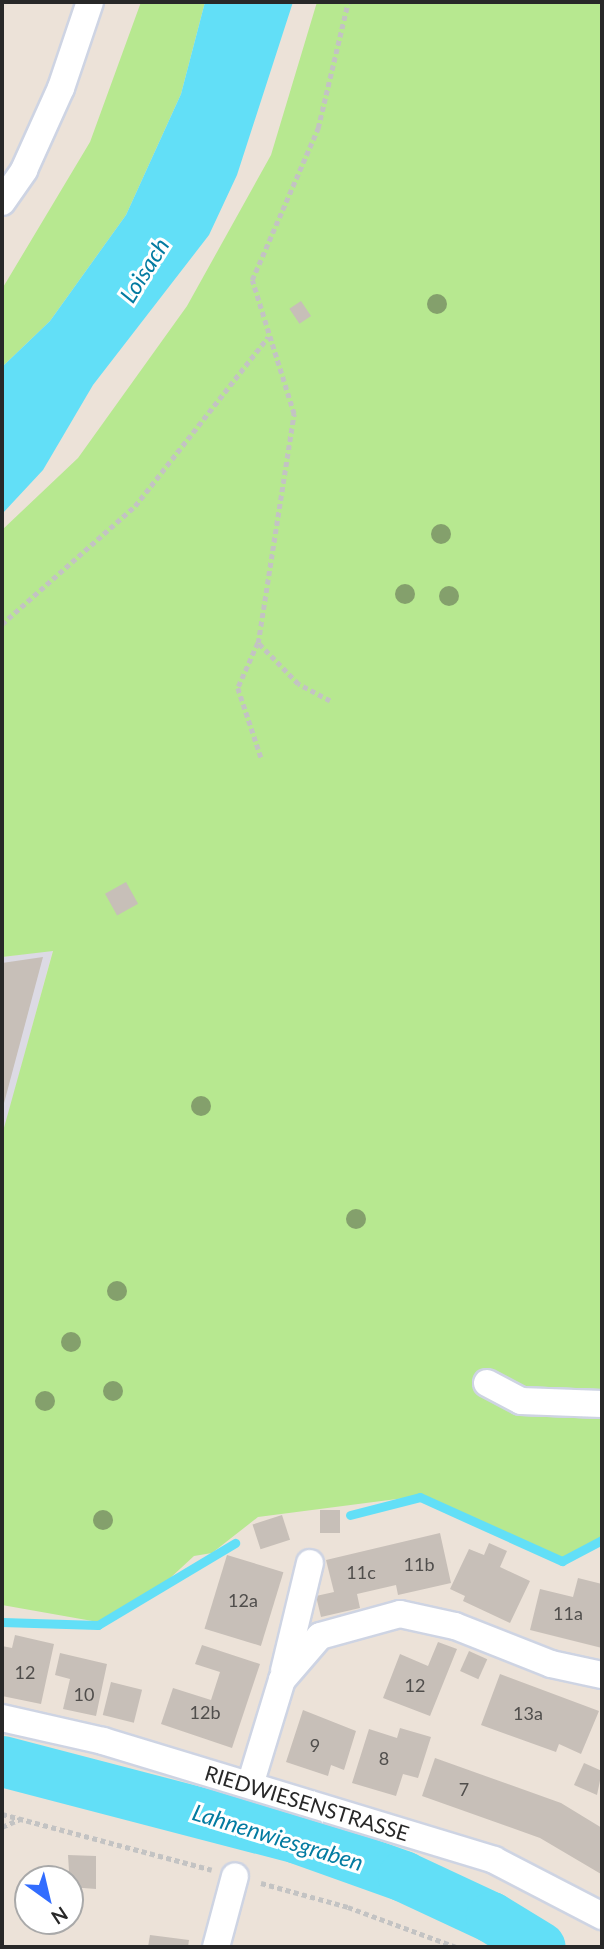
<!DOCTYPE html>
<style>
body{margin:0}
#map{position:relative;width:604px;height:1949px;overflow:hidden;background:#ece2d8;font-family:Lato,sans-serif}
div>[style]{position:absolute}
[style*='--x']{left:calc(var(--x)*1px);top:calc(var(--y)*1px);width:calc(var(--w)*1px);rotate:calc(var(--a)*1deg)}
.industrial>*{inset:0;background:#dcdae4}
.green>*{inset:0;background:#b7e890}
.water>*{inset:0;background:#62dff7}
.stream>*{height:9px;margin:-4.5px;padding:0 4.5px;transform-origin:4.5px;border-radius:4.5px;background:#62dff7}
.river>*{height:51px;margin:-25.5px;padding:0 25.5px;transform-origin:25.5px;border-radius:25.5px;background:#62dff7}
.building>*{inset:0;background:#c7bfb8;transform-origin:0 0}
.path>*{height:4.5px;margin-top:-2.25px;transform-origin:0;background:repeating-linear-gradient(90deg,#c3c3c3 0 5px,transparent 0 8.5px)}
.roads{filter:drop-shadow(2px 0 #ced4e3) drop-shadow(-2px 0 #ced4e3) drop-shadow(0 2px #ced4e3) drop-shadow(0 -2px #ced4e3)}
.minor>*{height:26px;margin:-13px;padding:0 13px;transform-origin:13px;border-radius:13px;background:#fff}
.trees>*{width:20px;height:20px;margin:-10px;border-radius:50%;background:#84a06c}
span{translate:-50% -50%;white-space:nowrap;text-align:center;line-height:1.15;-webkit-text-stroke:6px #fff;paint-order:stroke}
.number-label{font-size:18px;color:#504e4c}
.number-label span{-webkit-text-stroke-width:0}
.street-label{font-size:21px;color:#282828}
.water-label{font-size:23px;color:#037ba1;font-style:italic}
.frame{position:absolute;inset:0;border:4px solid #282828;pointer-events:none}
.north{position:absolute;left:14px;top:1865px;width:70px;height:70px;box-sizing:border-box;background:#fff;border:2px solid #a9a9a9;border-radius:50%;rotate:146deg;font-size:19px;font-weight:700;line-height:28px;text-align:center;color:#282828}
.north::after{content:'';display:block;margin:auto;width:24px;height:32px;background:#326dff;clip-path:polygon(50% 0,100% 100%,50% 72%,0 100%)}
</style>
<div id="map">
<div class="industrial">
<i style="clip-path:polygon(53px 950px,2px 1138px,2px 957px)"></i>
</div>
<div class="green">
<i style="clip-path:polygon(141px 2px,205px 2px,181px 94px,126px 215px,50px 321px,2px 367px,2px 289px,90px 142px)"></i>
<i style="clip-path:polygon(317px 2px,602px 2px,602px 1538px,562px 1559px,420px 1496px,258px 1517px,212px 1553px,194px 1556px,155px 1592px,98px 1622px,2px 1605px,2px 1135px,53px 951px,2px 957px,2px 530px,78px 458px,187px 306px,271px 155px)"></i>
</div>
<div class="water">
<i style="clip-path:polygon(205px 2px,293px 2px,237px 175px,209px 235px,93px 385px,43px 470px,2px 514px,2px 367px,50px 321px,126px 215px,181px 94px)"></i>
</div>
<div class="stream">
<i style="--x:350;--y:1515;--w:72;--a:-14.4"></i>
<i style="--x:420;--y:1497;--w:156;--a:24.3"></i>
<i style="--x:562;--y:1561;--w:45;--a:-27.7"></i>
<i style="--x:2;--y:1622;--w:96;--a:1.8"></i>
<i style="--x:98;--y:1625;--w:160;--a:-30.9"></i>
</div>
<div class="river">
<i style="--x:2;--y:1761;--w:305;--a:14.6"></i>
<i style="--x:297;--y:1838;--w:113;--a:19.7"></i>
<i style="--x:403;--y:1876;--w:97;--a:25"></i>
<i style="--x:491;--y:1917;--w:57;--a:31.5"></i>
</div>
<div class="building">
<i style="left:301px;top:301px;width:18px;height:14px;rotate:56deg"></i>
<i style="left:126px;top:882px;width:25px;height:24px;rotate:61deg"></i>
<i style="clip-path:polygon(43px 957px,3px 1107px,2px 1107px,2px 963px)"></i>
<i style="left:320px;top:1510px;width:20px;height:23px"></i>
<i style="left:282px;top:1515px;width:26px;height:31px;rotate:72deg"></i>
<i style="clip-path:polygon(440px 1533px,451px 1583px,398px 1595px,396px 1585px,357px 1594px,360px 1608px,321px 1617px,316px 1596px,334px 1592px,326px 1560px)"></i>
<i style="clip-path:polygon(489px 1543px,507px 1551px,500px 1567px,530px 1581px,510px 1623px,463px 1601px,465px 1596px,450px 1589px,469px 1549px,484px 1555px)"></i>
<i style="left:227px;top:1555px;width:59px;height:77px;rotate:17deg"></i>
<i style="clip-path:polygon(578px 1578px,602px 1584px,602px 1648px,530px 1630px,540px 1589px,573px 1597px)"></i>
<i style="clip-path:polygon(15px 1635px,54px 1644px,41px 1704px,2px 1696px,2px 1646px,12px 1648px)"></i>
<i style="clip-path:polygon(438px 1642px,457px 1649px,430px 1716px,383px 1698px,400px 1654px,428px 1666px)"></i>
<i style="clip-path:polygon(202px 1645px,260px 1664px,232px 1748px,161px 1724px,173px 1688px,211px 1700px,220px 1672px,195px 1664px)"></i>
<i style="left:469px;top:1651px;width:20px;height:22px;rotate:24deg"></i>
<i style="clip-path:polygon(60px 1653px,107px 1664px,96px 1716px,63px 1709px,70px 1679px,55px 1675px)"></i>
<i style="clip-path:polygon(500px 1674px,599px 1711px,581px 1754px,559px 1744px,556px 1752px,481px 1725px)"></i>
<i style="left:111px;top:1682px;width:32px;height:34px;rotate:14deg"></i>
<i style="clip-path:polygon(303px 1710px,356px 1731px,344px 1770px,331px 1765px,328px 1776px,286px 1762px)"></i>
<i style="clip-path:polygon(400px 1728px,431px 1737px,418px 1778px,403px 1774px,396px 1796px,352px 1783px,369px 1729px,397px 1738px)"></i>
<i style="clip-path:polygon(435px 1758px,561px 1803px,602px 1828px,601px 1874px,540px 1838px,422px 1796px)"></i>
<i style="clip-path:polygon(584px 1763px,602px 1771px,597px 1795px,574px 1785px)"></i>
<i style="clip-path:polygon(68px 1855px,96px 1856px,96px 1889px,70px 1887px)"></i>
<i style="clip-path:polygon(150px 1935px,189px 1940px,188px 1947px,148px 1947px)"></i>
</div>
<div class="path">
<i style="--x:2;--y:624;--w:178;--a:-41.6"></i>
<i style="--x:135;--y:506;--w:215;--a:-51.8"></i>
<i style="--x:258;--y:643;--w:49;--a:114"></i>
<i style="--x:238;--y:688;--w:76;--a:71.6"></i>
<i style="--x:330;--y:701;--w:36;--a:-152"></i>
<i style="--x:298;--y:684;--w:57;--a:-134.3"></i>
<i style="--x:258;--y:643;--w:232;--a:-81.1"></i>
<i style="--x:294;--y:414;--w:140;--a:-107.4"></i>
<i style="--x:252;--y:280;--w:166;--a:-66.5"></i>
<i style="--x:318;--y:128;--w:130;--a:-76.6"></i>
<i style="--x:2;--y:1814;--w:217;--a:14.9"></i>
<i style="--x:2;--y:1827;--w:20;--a:-24"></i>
<i style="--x:261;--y:1883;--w:90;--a:15.4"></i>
<i style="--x:348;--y:1907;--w:115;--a:20.3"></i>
</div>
<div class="roads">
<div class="minor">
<i style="--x:2;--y:202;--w:39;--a:-55"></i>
<i style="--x:24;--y:170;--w:90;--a:-65.7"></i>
<i style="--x:61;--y:88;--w:91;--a:-71.4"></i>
<i style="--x:487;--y:1383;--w:38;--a:28"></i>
<i style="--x:521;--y:1401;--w:81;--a:2.1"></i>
<i style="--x:284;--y:1671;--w:111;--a:-76.5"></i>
<i style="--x:2;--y:1718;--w:104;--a:12.8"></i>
<i style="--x:103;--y:1741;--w:409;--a:16.9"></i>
<i style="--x:494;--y:1860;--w:122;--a:27.4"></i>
<i style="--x:250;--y:1785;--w:110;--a:-73.1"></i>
<i style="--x:282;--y:1680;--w:58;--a:-49.2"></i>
<i style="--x:320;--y:1636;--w:83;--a:-15.4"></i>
<i style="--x:400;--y:1614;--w:56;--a:12.3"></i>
<i style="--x:455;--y:1626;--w:103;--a:21.6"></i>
<i style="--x:551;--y:1664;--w:52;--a:12.2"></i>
<i style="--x:216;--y:1947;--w:73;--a:-75"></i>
</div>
</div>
<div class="trees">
<i style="left:437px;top:304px"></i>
<i style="left:441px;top:534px"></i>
<i style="left:405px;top:594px"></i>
<i style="left:449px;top:596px"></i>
<i style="left:201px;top:1106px"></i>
<i style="left:356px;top:1219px"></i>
<i style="left:117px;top:1291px"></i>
<i style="left:71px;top:1342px"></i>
<i style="left:113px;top:1391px"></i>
<i style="left:45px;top:1401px"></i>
<i style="left:103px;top:1520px"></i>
</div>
<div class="number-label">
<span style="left:419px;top:1564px">11b</span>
<span style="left:361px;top:1572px">11c</span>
<span style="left:243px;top:1600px">12a</span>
<span style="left:568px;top:1613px">11a</span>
<span style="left:25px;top:1672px">12</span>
<span style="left:415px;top:1685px">12</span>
<span style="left:84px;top:1694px">10</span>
<span style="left:205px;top:1712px">12b</span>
<span style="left:528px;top:1713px">13a</span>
<span style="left:315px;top:1745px">9</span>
<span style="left:384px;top:1758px">8</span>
<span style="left:464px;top:1789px">7</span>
</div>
<div class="street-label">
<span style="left:307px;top:1803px;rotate:17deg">RIEDWIESENSTRASSE</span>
</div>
<div class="water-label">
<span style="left:144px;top:270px;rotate:-58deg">Loisach</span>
<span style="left:278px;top:1837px;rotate:17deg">Lahnenwiesgraben</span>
</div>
<div class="frame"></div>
<div class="north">N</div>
</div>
